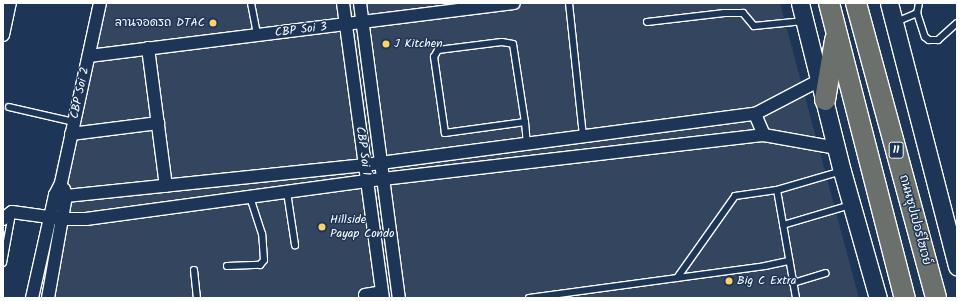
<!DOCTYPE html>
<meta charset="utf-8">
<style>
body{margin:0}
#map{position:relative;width:960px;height:301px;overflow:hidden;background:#1d3557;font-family:Kalam,"Playpen Sans Thai",sans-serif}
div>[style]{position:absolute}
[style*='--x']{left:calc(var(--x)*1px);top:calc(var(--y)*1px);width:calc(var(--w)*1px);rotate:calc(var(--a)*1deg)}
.built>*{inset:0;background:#33455f}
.roads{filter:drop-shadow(1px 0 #fff) drop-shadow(-1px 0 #fff) drop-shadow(0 1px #fff) drop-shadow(0 -1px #fff)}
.service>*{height:6px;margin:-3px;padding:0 3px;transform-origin:3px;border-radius:3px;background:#1d3557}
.minor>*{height:12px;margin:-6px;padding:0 6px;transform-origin:6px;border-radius:6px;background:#1d3557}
.secondary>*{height:17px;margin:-8.5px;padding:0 8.5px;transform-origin:8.5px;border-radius:8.5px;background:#1d3557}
.trunk>*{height:20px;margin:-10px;padding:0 10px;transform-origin:10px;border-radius:10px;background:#6b706d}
.dots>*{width:11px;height:11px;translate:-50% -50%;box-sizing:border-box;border:2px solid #1d3557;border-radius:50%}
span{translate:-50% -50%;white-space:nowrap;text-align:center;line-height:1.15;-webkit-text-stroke:3px #1d3557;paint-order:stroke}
.shield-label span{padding:1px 3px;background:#1d3557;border:1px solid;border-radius:3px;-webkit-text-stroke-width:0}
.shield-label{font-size:11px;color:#fff;font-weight:700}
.poi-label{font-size:12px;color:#fff}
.right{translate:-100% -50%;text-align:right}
.left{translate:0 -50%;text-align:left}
.street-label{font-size:12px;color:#fff}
.frame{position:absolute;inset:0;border:4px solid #fff;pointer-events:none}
</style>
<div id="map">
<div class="built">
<i style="clip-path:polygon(96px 3px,780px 3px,859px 298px,24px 298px)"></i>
</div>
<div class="roads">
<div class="service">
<i style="--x:251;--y:3;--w:33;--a:79"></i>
<i style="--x:569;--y:3;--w:134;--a:84"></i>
<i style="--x:919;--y:3;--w:10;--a:101"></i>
<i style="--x:917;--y:13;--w:25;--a:72"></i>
<i style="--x:925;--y:37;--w:5;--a:37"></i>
<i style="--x:929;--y:40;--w:9;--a:0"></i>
<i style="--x:938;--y:40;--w:25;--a:-42"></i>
<i style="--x:647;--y:22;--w:78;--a:-6.7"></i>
<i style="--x:724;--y:13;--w:19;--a:0"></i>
<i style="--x:743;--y:13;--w:17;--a:50"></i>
<i style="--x:754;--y:26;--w:50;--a:-5.7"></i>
<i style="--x:896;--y:22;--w:23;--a:-23"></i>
<i style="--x:9;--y:107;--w:67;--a:13"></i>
<i style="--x:525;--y:122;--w:81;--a:172.2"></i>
<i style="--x:445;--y:133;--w:77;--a:-98.2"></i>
<i style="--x:434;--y:57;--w:8;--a:-60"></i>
<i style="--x:438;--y:50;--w:64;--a:-7.1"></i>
<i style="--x:502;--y:42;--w:11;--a:10"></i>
<i style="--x:513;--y:44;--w:79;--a:81.3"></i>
<i style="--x:525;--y:122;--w:21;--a:85"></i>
<i style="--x:777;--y:190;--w:110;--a:80"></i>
<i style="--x:287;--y:192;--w:54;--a:81.4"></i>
<i style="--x:783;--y:225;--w:70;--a:-16.6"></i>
<i style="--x:3;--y:263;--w:50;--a:-79.6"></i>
<i style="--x:227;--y:266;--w:33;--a:-2"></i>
<i style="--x:260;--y:265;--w:6;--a:-51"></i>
<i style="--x:264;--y:260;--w:26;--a:-94"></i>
<i style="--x:262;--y:234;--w:39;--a:-108"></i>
<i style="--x:194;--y:270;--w:28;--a:84"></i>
<i style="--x:677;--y:278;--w:100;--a:-54.7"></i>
<i style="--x:735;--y:196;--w:42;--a:-8.1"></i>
<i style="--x:777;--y:190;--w:68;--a:-16.3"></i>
<i style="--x:793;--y:283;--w:34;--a:-17"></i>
<i style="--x:529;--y:298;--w:238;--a:-7.7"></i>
<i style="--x:765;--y:266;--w:25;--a:-12"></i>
</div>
<div class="minor">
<i style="--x:343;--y:3;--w:298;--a:82.3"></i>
<i style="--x:360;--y:3;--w:298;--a:82.5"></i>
<i style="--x:3;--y:35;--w:33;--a:-78"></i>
<i style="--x:148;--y:48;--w:139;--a:82.6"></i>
<i style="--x:89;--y:56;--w:428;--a:-7.1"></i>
<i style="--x:755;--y:114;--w:23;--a:67"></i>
<i style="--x:71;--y:134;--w:88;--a:-7.2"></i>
<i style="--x:55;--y:195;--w:11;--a:5"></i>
<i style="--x:66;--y:196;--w:301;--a:-5.9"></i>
<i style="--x:365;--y:165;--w:393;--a:-7.5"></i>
<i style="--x:755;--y:114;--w:73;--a:-27.6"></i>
<i style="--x:3;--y:219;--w:11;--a:-38"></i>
<i style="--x:12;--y:212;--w:51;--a:7.8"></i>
<i style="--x:63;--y:219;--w:23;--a:0"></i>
<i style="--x:86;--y:219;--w:300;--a:-7.7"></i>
<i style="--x:383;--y:179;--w:384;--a:-6.6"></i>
<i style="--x:764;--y:135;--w:74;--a:10.1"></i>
<i style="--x:365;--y:295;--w:17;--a:-10"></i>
<i style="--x:32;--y:298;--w:106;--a:-77.4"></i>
<i style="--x:55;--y:195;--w:13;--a:-63"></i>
<i style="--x:61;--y:183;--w:184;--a:-77.8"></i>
<i style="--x:48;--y:298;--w:104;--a:-80"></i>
<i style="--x:66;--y:196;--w:7;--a:-106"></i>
</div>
<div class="secondary">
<i style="--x:800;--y:3;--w:173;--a:76"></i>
<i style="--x:842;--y:171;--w:132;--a:74.2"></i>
<i style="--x:889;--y:3;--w:272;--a:75.5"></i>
</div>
<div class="trunk">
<i style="--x:829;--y:3;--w:305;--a:75.6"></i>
<i style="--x:856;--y:3;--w:306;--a:74.8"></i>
<i style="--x:825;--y:100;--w:61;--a:-80.5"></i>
</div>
</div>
<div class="dots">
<i style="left:213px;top:23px;background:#ffd166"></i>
<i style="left:386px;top:44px;background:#ffd166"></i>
<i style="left:322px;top:227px;background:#ffd166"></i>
<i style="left:729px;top:281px;background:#ffd166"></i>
</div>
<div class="shield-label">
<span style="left:896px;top:150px">11</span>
</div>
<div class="poi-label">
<span class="right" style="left:205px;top:23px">ลานจอดรถ DTAC</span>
<span class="left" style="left:394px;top:44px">J Kitchen</span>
<span class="left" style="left:330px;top:227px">Hillside<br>Payap Condo</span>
<span class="left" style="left:737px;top:281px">Big C Extra</span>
</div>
<div class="street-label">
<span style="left:301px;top:30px;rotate:-7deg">CBP Soi 3</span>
<span style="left:80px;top:93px;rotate:-78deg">CBP Soi 2</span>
<span style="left:363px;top:151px;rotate:82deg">CBP Soi 1</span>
<span style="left:915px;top:220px;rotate:75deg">ถนนซุปเปอร์ไฮเวย์</span>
</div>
<div class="frame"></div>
</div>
